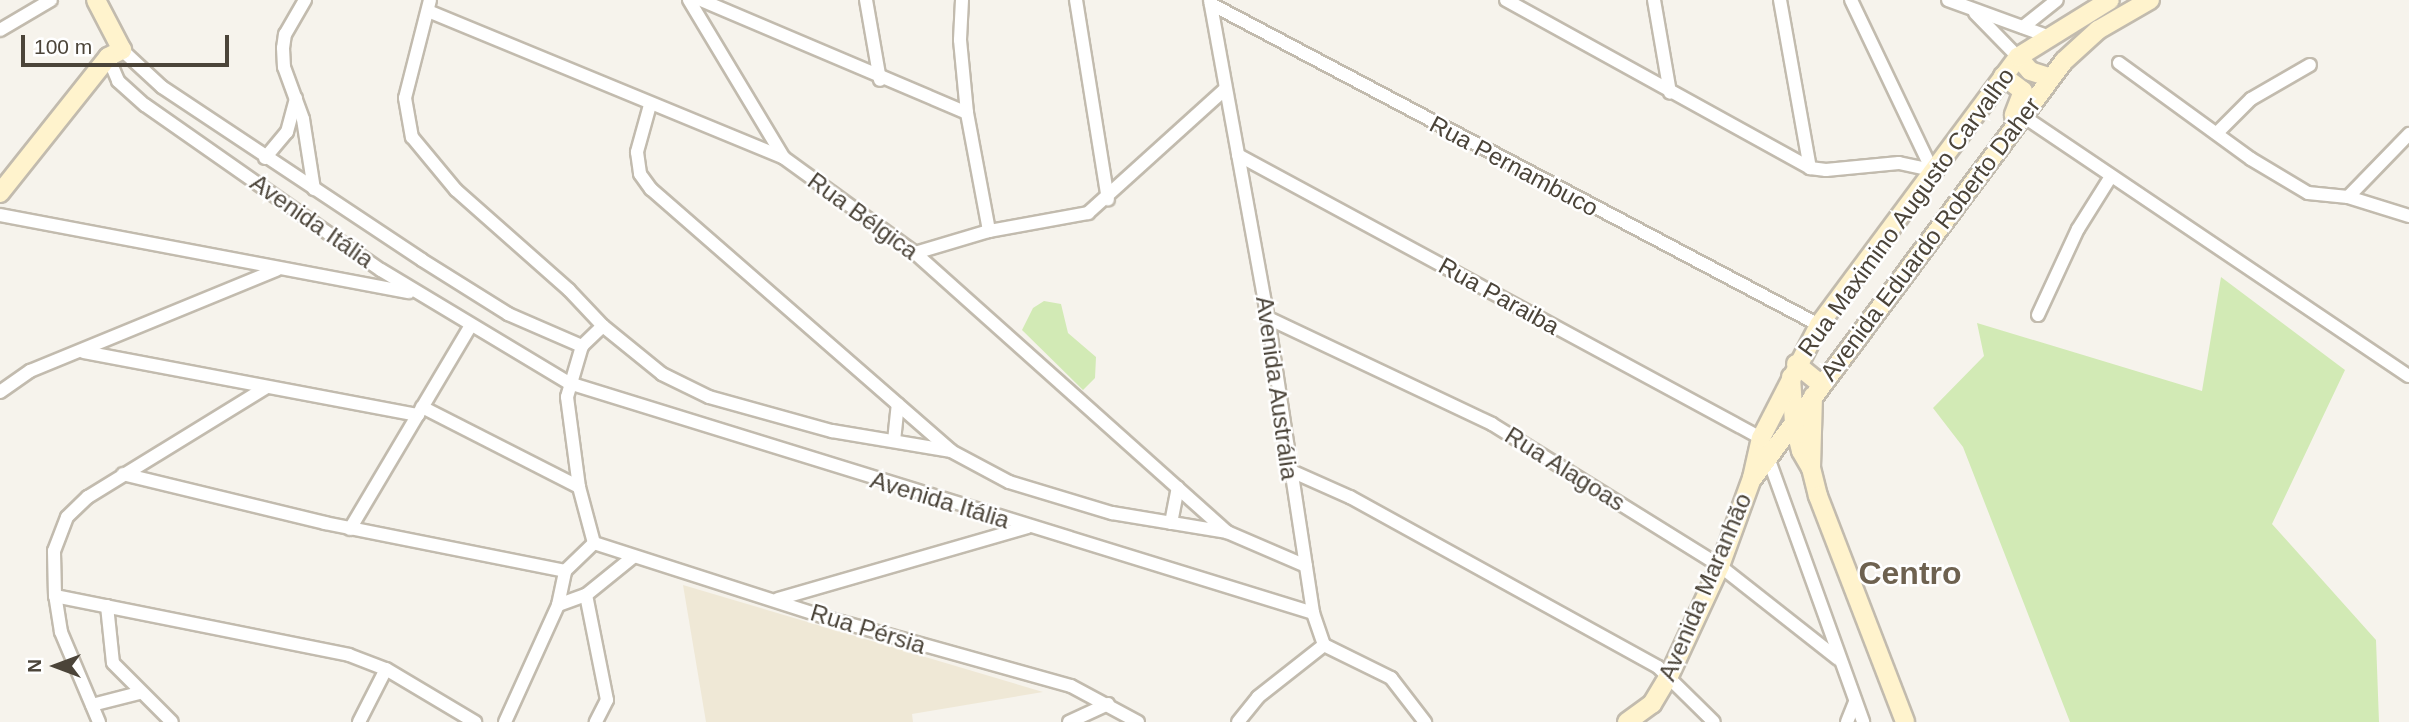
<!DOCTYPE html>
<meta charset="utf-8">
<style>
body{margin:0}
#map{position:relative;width:2409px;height:722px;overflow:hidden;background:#f6f3ec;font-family:Helvetica,sans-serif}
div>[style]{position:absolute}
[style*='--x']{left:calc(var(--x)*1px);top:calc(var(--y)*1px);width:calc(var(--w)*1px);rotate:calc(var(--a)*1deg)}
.education>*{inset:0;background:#efe8d6}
.green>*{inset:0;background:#d2eab5}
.roads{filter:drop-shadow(2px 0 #c2bbae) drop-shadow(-2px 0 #c2bbae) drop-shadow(0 2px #c2bbae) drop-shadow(0 -2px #c2bbae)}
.minor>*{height:12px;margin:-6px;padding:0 6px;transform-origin:6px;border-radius:6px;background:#fff}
.secondary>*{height:18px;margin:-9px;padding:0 9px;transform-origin:9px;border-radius:9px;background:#fff3cd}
span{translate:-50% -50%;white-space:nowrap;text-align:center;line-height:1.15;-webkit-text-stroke:5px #fff;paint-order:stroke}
.street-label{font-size:24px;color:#4b4439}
.district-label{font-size:32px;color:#6e6250;font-weight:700}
.north{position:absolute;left:21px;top:631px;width:70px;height:70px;-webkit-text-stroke:5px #fff;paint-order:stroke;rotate:270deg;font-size:19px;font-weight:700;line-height:28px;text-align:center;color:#4b4439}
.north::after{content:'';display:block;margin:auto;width:24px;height:32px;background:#4b4439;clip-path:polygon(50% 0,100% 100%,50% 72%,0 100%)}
.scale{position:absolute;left:21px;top:35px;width:208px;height:32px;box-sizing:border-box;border:4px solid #4b4439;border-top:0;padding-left:9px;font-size:21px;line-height:24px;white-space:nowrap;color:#4b4439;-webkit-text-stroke:5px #fff;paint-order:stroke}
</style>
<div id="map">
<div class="education">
<i style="clip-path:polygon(683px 585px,1043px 692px,912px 714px,913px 722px,706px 722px)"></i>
</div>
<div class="green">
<i style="clip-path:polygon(2221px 277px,2345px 370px,2272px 524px,2376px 640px,2379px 722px,2070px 722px,1963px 447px,1933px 408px,1984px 356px,1977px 323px,2202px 391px)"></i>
<i style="clip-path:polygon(1044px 301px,1061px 304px,1068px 333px,1096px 357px,1095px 378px,1083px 390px,1022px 330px,1033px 308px)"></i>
</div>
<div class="roads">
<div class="minor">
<i style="--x:305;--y:0;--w:39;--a:120"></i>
<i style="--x:285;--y:34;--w:14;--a:98"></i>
<i style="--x:283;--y:48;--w:19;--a:87"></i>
<i style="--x:284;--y:67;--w:55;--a:69.9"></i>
<i style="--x:303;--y:119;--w:71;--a:81.1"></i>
<i style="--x:430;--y:0;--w:101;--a:104.3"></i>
<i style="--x:405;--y:98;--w:40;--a:80"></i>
<i style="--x:412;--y:137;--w:69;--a:50.3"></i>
<i style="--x:456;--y:190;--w:151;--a:41.5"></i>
<i style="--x:569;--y:290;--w:50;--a:46.6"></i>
<i style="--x:603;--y:326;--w:76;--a:39.1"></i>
<i style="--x:662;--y:374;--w:52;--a:26.1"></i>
<i style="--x:709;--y:397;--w:128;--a:15.5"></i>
<i style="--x:832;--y:431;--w:121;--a:9.5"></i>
<i style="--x:689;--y:0;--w:184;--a:59"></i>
<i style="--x:701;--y:0;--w:289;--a:23"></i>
<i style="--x:866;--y:0;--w:81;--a:80.1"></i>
<i style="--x:962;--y:0;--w:40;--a:92.9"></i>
<i style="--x:960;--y:40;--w:73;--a:84.5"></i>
<i style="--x:967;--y:113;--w:120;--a:79.4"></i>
<i style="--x:1076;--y:0;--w:202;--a:80.9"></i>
<i style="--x:1210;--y:0;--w:323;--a:79.7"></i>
<i style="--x:1268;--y:318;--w:298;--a:81.3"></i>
<i style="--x:1313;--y:613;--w:34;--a:71"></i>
<i style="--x:1506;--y:0;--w:347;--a:28.9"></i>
<i style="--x:1810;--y:168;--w:16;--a:7"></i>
<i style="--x:1826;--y:170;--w:73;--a:-5.5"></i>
<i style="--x:1899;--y:163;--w:34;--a:12"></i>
<i style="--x:1654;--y:0;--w:94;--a:80.2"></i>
<i style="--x:1780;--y:0;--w:171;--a:79.9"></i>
<i style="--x:1851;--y:0;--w:188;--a:64.5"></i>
<i style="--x:1948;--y:0;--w:105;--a:20"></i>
<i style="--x:1211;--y:4;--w:688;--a:27.83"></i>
<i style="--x:428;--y:11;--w:385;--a:22.4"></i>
<i style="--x:784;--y:158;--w:162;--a:35.9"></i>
<i style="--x:915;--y:253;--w:419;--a:41.8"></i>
<i style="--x:1975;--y:13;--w:62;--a:45.7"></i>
<i style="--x:2023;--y:27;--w:43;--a:-38.5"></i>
<i style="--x:0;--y:30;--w:59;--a:-30.5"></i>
<i style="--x:122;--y:50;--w:54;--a:42.8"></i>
<i style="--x:162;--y:87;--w:312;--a:33.6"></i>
<i style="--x:422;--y:260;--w:102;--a:32.1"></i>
<i style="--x:508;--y:314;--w:81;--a:23.4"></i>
<i style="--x:108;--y:57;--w:26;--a:67"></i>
<i style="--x:118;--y:81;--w:36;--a:42"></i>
<i style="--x:145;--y:105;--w:288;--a:35"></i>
<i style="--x:381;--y:270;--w:219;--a:31"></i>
<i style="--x:569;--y:383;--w:779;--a:17.18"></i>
<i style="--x:2119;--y:63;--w:163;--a:36"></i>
<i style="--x:2251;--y:159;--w:66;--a:30.8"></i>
<i style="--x:2308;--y:193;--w:40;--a:5.7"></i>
<i style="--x:2348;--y:197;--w:64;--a:17.3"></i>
<i style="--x:650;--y:105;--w:49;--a:105.5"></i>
<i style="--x:637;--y:152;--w:22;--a:82"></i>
<i style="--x:640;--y:174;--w:19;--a:54"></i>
<i style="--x:651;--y:189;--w:398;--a:41.1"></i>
<i style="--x:951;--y:451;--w:66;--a:28.1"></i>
<i style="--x:1009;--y:482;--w:108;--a:16.8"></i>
<i style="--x:1112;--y:513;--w:117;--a:9.4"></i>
<i style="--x:1227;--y:532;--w:86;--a:23.3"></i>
<i style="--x:2023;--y:116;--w:465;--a:34"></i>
<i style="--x:2217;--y:133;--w:48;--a:-45"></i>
<i style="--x:2251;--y:99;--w:68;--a:-30"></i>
<i style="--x:1238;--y:155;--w:595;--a:28.42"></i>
<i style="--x:1761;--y:438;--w:302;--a:70.2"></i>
<i style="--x:265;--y:158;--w:34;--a:-50"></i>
<i style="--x:287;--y:132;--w:35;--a:-75"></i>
<i style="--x:2348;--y:197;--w:88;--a:-45.9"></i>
<i style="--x:0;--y:215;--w:416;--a:10.7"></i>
<i style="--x:915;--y:253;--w:77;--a:-16.6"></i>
<i style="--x:989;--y:231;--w:101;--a:-10.3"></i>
<i style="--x:1088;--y:213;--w:183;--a:-42.1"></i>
<i style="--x:2038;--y:315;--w:95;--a:-65.1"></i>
<i style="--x:2078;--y:229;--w:60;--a:-57.9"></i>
<i style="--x:1268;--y:318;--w:248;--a:25.3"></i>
<i style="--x:1492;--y:424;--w:269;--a:31.9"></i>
<i style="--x:1720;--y:566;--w:150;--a:38.2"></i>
<i style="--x:84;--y:352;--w:340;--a:10.7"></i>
<i style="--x:0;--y:392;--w:37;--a:-35"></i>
<i style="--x:30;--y:371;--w:266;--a:-22.3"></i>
<i style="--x:422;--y:407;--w:176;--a:27"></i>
<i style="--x:894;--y:441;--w:37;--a:-84"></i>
<i style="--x:1289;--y:470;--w:67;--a:23.9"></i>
<i style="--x:1350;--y:497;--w:352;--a:28.9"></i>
<i style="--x:1658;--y:667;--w:78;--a:44.5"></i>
<i style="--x:123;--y:474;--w:208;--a:13.6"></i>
<i style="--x:325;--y:523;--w:245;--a:11.3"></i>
<i style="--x:1171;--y:523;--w:36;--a:-79"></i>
<i style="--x:350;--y:529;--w:237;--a:-59.3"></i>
<i style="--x:594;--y:543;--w:249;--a:17.8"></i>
<i style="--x:831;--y:619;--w:249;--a:15.6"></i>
<i style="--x:1071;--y:686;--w:76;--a:28.2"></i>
<i style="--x:586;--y:595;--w:107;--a:78.7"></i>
<i style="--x:607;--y:700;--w:25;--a:117"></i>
<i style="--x:55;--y:596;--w:300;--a:11.3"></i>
<i style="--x:349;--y:655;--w:40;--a:21"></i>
<i style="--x:386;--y:669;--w:104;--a:30.8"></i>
<i style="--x:778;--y:599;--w:260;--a:-16.1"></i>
<i style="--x:558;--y:605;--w:30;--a:-20"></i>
<i style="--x:586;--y:595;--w:60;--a:-39"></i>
<i style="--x:107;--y:606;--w:57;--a:84"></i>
<i style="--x:113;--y:663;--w:83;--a:45"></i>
<i style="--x:1324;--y:645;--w:75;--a:26.2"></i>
<i style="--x:1391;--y:678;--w:56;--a:52.3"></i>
<i style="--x:92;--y:705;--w:49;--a:-14.3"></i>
<i style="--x:99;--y:722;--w:98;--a:-112.9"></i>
<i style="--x:61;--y:632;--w:36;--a:-99"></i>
<i style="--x:55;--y:596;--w:45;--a:-91.3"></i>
<i style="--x:54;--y:551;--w:36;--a:-69"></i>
<i style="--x:67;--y:517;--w:29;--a:-44"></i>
<i style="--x:88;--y:497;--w:208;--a:-31.6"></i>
<i style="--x:359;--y:722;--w:59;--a:-63"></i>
<i style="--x:505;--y:722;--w:128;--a:-65.6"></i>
<i style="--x:558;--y:605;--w:35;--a:-78"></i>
<i style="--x:565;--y:571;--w:40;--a:-44"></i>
<i style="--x:594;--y:543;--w:58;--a:-105"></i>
<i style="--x:579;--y:487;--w:91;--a:-97.6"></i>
<i style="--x:567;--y:397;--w:53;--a:-73.6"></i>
<i style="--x:582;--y:346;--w:29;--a:-44"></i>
<i style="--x:1069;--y:722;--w:43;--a:-24.8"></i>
<i style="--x:1238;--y:722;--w:32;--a:-51"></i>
<i style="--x:1258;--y:697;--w:84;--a:-38.2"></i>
<i style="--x:1847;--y:722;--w:22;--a:-68"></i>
</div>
<div class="secondary">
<i style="--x:2018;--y:57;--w:18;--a:49"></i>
<i style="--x:2030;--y:71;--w:22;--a:18"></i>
<i style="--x:2003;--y:76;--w:25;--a:37"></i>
<i style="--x:2023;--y:91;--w:26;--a:111"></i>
<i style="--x:0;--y:193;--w:174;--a:-51.5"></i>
<i style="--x:108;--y:57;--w:16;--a:-27"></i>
<i style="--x:122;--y:50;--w:56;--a:-117.5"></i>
<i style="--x:1796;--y:364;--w:32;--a:39"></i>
<i style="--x:1791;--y:377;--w:46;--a:86.3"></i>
<i style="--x:1794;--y:423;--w:29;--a:76"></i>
<i style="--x:1801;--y:451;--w:20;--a:60"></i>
<i style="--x:1813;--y:396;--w:72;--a:91.6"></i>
<i style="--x:1811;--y:468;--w:29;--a:76"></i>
<i style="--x:1818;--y:496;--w:242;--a:68.9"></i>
<i style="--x:1753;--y:478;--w:520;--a:-53.28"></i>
<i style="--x:2064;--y:61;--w:46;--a:-42.4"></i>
<i style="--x:2098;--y:30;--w:60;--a:-30"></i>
<i style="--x:1627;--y:722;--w:31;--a:-36"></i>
<i style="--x:1652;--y:704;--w:33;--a:-59"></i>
<i style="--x:1669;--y:676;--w:121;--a:-65.1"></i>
<i style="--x:1720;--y:566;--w:94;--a:-70"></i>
<i style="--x:1752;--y:478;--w:41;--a:-77.3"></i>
<i style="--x:1761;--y:438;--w:127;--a:-62.8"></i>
<i style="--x:1819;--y:325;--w:334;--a:-53.4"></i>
<i style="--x:2018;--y:57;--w:108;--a:-31.8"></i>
</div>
</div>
<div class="street-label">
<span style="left:1514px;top:166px;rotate:28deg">Rua Pernambuco</span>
<span style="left:1906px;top:212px;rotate:-54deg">Rua Maximino Augusto Carvalho</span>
<span style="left:863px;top:216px;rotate:36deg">Rua Bélgica</span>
<span style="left:312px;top:221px;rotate:35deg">Avenida Itália</span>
<span style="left:1930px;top:239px;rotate:-53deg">Avenida Eduardo Roberto Daher</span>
<span style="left:1499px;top:296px;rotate:29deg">Rua Paraiba</span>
<span style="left:1277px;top:388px;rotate:82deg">Avenida Austrália</span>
<span style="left:1565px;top:469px;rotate:32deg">Rua Alagoas</span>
<span style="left:940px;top:500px;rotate:17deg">Avenida Itália</span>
<span style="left:1705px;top:587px;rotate:-67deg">Avenida Maranhão</span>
<span style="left:868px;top:629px;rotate:17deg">Rua Pérsia</span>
</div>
<div class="district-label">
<span style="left:1910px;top:573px">Centro</span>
</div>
<div class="north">N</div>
<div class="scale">100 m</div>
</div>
